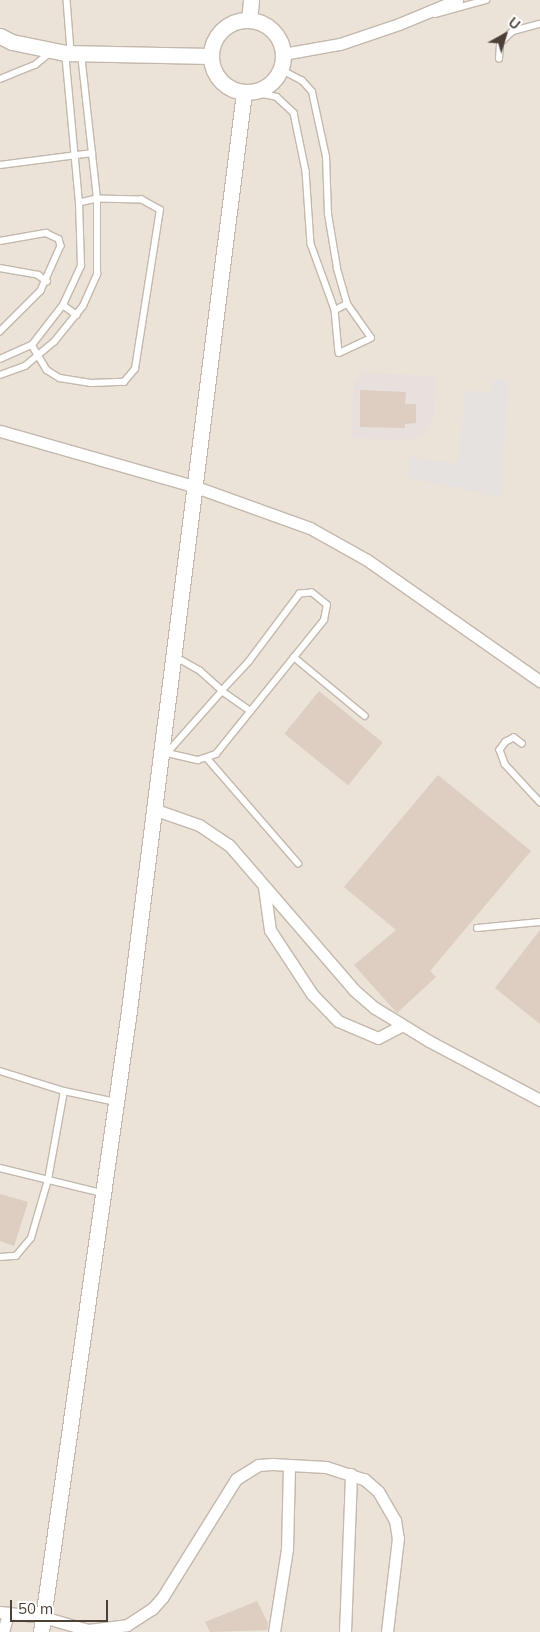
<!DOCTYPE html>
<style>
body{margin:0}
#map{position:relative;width:540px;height:1632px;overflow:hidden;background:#f7f1eb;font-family:Mulish,sans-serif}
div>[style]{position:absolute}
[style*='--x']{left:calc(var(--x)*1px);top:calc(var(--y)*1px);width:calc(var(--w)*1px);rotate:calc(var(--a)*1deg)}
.residential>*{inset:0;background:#ebe2d8;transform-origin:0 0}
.industrial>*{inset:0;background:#e7e0dc}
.parking>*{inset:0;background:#e5e2df}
.building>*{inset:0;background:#ddcec1;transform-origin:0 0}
.roads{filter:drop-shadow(1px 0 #c4b8ac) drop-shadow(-1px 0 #c4b8ac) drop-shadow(0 1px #c4b8ac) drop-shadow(0 -1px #c4b8ac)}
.service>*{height:5.5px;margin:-2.75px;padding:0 2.75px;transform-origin:2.75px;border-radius:2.75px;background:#fff}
.minor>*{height:11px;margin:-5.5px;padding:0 5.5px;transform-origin:5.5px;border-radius:5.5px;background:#fff}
.tertiary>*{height:15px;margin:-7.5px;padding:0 7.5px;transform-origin:7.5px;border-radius:7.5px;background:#fff}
.tertiary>.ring{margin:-7.5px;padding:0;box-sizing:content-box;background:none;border:15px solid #fff;border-radius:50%}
span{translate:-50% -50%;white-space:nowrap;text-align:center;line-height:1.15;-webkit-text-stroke:4px #fff;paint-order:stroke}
.north{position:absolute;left:480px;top:10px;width:50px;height:50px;-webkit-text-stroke:4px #fff;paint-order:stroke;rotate:39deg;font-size:14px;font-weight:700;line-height:20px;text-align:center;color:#4c4137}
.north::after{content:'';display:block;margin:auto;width:18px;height:22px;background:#4c4137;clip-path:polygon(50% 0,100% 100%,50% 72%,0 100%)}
.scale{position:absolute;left:10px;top:1600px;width:98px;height:22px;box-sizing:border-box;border:2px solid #4c4137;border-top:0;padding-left:6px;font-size:15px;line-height:18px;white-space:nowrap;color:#4c4137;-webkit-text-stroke:4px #fff;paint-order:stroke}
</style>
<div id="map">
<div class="residential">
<i style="left:0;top:0;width:540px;height:1632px"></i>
</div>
<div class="industrial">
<i style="clip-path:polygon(364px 373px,436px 376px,434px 413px,427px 430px,409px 441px,351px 438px,354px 381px)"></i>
</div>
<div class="parking">
<i style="clip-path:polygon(493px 378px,509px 380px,501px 497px,409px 478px,410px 457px,458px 464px,465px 391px,492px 393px)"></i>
</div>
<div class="building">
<i style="clip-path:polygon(360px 390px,406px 392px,405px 404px,416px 404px,416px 423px,405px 424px,405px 428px,360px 427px)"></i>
<i style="left:319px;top:691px;width:82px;height:55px;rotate:39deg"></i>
<i style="clip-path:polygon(438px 775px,531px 851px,430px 971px,436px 977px,397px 1013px,354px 965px,396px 930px,344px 887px)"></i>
<i style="clip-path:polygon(540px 930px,540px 1024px,495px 988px)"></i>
<i style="clip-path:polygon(0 1194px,28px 1202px,14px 1246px,0 1241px)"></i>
<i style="clip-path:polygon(257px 1601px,268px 1623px,267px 1630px,210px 1632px,205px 1622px)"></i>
</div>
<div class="roads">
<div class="service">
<i style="--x:67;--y:0;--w:51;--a:85.5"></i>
<i style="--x:435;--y:14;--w:53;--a:-15.4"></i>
<i style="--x:499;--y:59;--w:16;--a:-86"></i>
<i style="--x:500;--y:43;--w:18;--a:-43"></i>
<i style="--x:513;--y:31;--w:28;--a:-15"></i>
<i style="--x:0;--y:79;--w:38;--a:-22"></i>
<i style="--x:35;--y:65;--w:21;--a:-39"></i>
<i style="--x:252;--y:92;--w:25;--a:11"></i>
<i style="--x:277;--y:97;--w:23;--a:43"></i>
<i style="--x:294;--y:113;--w:59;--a:78.3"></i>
<i style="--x:306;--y:171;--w:73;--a:86.1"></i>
<i style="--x:311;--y:244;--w:70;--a:70"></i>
<i style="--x:335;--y:310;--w:43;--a:84.7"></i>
<i style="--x:339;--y:353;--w:35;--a:-25"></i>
<i style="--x:371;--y:338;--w:42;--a:-125.2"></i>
<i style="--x:347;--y:304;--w:37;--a:-106"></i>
<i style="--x:337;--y:268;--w:55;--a:-99.5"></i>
<i style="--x:328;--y:214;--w:57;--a:-92"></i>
<i style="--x:326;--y:157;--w:66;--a:-102.2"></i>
<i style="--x:312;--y:92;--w:15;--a:-132"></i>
<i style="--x:302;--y:81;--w:24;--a:-152"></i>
<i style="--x:0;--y:165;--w:93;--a:-7.4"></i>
<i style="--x:0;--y:241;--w:47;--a:-9.9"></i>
<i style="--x:46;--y:233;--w:14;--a:25"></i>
<i style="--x:59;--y:239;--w:7;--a:74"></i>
<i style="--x:61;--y:246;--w:49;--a:114"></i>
<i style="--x:41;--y:291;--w:58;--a:135"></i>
<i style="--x:0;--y:268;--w:39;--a:10"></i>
<i style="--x:38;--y:275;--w:11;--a:34"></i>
<i style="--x:63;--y:305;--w:17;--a:36"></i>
<i style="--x:335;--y:310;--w:13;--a:-27"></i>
<i style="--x:32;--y:345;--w:29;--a:59"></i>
<i style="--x:47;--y:370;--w:15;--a:32"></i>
<i style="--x:60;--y:378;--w:31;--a:9"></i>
<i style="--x:91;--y:383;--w:33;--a:-2"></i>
<i style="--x:124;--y:382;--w:17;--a:-50"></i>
<i style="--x:135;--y:369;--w:161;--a:-81.1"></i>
<i style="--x:160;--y:210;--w:21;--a:-151"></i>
<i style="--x:142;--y:200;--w:45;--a:-178.7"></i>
<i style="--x:97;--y:199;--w:18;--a:167"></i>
<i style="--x:0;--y:359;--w:35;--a:-24"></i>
<i style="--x:32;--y:345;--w:51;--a:-52.2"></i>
<i style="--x:63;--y:305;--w:43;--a:-65.2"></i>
<i style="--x:81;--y:266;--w:63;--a:-91.8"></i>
<i style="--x:79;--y:203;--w:151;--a:-95.3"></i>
<i style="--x:0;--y:375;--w:27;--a:-20"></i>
<i style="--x:25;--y:366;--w:38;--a:-40"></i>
<i style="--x:54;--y:342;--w:46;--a:-51.1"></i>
<i style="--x:83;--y:306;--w:35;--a:-66"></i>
<i style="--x:97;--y:274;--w:75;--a:-90"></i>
<i style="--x:97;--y:199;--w:145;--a:-96.3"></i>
<i style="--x:294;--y:657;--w:92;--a:39.7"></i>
<i style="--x:522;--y:744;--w:10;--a:-143"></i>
<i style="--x:514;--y:738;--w:9;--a:153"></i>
<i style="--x:506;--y:742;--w:10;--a:127"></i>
<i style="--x:500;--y:750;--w:15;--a:70"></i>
<i style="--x:505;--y:764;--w:52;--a:47.4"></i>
<i style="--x:163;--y:752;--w:36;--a:13"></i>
<i style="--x:198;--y:760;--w:19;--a:-18"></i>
<i style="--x:216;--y:754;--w:172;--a:-51.1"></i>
<i style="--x:324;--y:620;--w:15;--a:-79"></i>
<i style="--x:327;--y:605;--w:19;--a:-141"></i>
<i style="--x:312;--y:593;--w:12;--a:175"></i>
<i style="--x:300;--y:594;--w:85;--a:126.9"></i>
<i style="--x:249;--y:662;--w:40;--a:133"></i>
<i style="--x:222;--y:691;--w:30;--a:-138"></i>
<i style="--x:200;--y:671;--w:29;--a:-151"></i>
<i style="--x:167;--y:753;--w:83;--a:-48.4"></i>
<i style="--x:222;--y:691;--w:35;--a:35"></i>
<i style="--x:208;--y:759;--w:138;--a:49.1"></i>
<i style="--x:477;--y:928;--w:63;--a:-5.4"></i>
<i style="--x:0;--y:1071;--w:67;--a:17.4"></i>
<i style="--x:64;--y:1091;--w:53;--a:11.9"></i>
<i style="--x:0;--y:1168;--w:105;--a:13.8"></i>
<i style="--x:0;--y:1257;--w:16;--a:-4"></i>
<i style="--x:16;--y:1256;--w:23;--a:-50"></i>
<i style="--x:31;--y:1238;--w:60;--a:-73.7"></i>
<i style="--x:48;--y:1180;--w:90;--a:-79.8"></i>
</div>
<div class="minor">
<i style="--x:283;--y:54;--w:58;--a:-10"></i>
<i style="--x:340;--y:44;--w:62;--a:-18.7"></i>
<i style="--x:399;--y:24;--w:63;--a:-22.5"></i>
<i style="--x:0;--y:431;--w:204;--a:15.9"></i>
<i style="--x:196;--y:487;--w:121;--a:19.8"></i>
<i style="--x:310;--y:528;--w:65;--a:29.3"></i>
<i style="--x:367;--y:560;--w:211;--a:35"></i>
<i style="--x:153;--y:809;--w:49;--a:19.2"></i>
<i style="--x:199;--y:825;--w:36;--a:34"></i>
<i style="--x:229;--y:845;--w:191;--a:49.2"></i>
<i style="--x:354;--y:990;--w:28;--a:41"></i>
<i style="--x:375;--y:1008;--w:63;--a:31.4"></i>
<i style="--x:429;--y:1041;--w:126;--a:28"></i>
<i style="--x:264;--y:887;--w:43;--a:82.1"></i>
<i style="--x:270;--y:930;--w:77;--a:56.7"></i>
<i style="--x:312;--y:994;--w:37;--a:46"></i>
<i style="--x:338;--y:1021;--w:43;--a:23"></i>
<i style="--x:378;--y:1038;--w:26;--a:-28"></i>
<i style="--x:0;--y:1612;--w:43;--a:6.6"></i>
<i style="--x:43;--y:1617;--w:47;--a:16.1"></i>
<i style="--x:88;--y:1630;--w:39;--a:-7"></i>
<i style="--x:127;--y:1625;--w:30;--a:-33"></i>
<i style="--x:152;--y:1609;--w:15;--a:-48"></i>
<i style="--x:162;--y:1598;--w:140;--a:-58.1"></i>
<i style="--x:236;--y:1479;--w:26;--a:-32"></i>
<i style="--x:258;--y:1465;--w:14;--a:-4"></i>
<i style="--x:272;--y:1464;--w:54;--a:3.2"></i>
<i style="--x:326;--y:1467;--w:40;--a:18"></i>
<i style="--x:364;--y:1479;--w:18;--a:41"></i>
<i style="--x:378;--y:1491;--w:34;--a:60"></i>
<i style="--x:395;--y:1520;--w:18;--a:81"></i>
<i style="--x:398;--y:1538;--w:95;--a:96.7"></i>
<i style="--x:3;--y:1632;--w:20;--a:-75"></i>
<i style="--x:274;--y:1632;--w:84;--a:-81.1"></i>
<i style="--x:287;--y:1549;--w:83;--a:-88.6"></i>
<i style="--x:345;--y:1632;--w:158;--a:-87.8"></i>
</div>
<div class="tertiary">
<i style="--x:249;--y:20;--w:20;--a:-84"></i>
<i class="ring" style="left:211px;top:20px;width:57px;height:57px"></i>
<i style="--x:0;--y:36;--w:13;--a:27"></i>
<i style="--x:12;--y:42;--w:54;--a:11.7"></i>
<i style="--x:65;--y:53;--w:146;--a:1.2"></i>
<i style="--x:41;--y:1632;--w:620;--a:-81.94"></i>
<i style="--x:128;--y:1018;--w:933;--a:-82.86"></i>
</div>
</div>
<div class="north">U</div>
<div class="scale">50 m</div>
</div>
